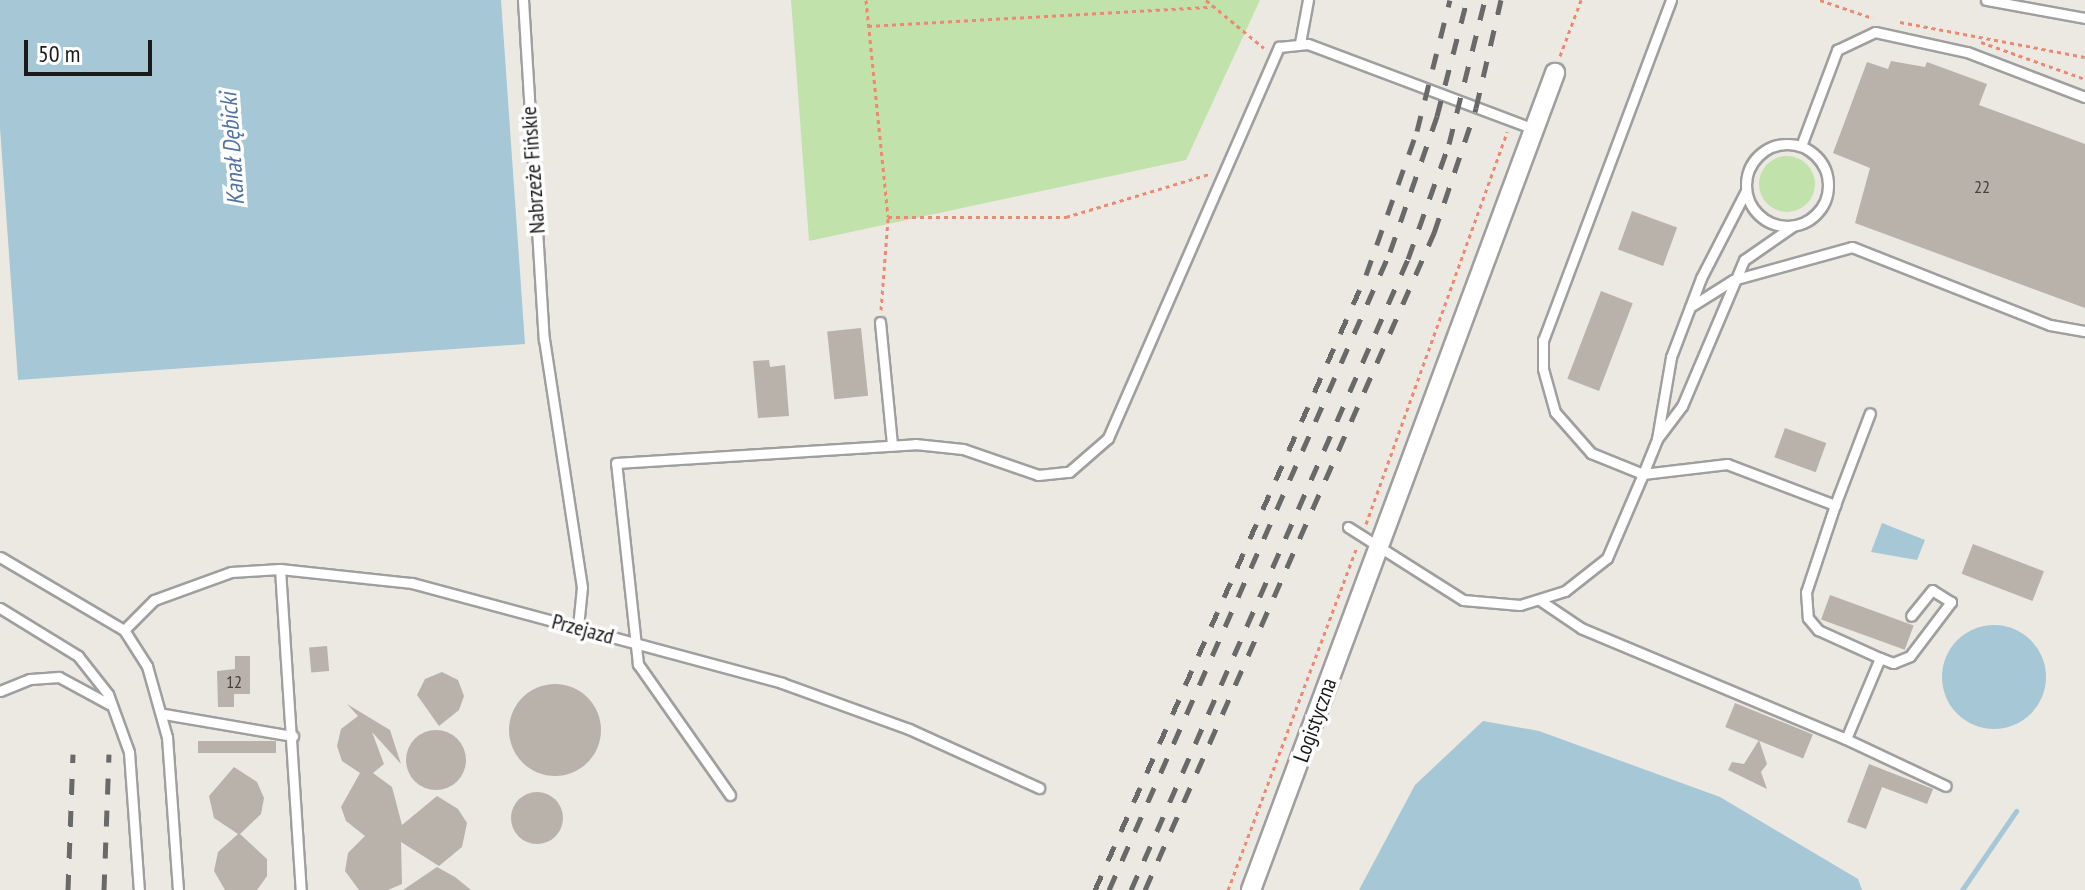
<!DOCTYPE html>
<meta charset="utf-8">
<style>
body{margin:0}
#map{position:relative;width:2085px;height:890px;overflow:hidden;background:#ece9e2;font-family:"PT Sans Narrow",sans-serif}
div>[style]{position:absolute}
[style*='--x']{left:calc(var(--x)*1px);top:calc(var(--y)*1px);width:calc(var(--w)*1px);rotate:calc(var(--a)*1deg)}
.grass>*{inset:0;background:#c2e2ab}
.round{border-radius:50%}
.water>*{inset:0;background:#a5c7d6}
.stream>*{height:5px;margin:-2.5px;padding:0 2.5px;transform-origin:2.5px;border-radius:2.5px;background:#a5c7d6}
.building>*{inset:0;background:#b8b2ab;transform-origin:0 0}
.path>*{height:3px;margin-top:-1.5px;transform-origin:0;background:repeating-linear-gradient(90deg,#ed8972 0 4px,transparent 0 8px)}
.roads{filter:drop-shadow(2px 0 #9f9f9f) drop-shadow(-2px 0 #9f9f9f) drop-shadow(0 2px #9f9f9f) drop-shadow(0 -2px #9f9f9f)}
.lane>*{height:9px;margin:-4.5px;padding:0 4.5px;transform-origin:4.5px;border-radius:4.5px;background:#fff}
.lane>.ring{margin:-4.5px;padding:0;box-sizing:content-box;background:none;border:9px solid #fff;border-radius:50%}
.street>*{height:18px;margin:-9px;padding:0 9px;transform-origin:9px;border-radius:9px;background:#fff}
.rail>*{height:5px;margin-top:-2.5px;transform-origin:0;background:repeating-linear-gradient(90deg,#696969 0 16px,transparent 0 32px)}
span{translate:-50% -50%;white-space:nowrap;text-align:center;line-height:1.15;-webkit-text-stroke:7px #fff;paint-order:stroke}
.number-label{font-size:18px;color:#42413f}
.number-label span{-webkit-text-stroke-width:0}
.street-label{font-size:22px;color:#1b1b1b}
.water-label{font-size:24px;color:#5173a2;font-style:italic}
.scale{position:absolute;left:24px;top:40px;width:128px;height:36px;box-sizing:border-box;border:4px solid #1b1b1b;border-top:0;padding-left:10px;font-size:24px;line-height:28px;white-space:nowrap;color:#1b1b1b;-webkit-text-stroke:6px #fff;paint-order:stroke}
</style>
<div id="map">
<div class="grass">
<i style="clip-path:polygon(791px 0,1260px 0,1186px 160px,809px 241px)"></i>
<i class="round" style="left:1759px;top:156px;width:56px;height:56px"></i>
</div>
<div class="water">
<i style="clip-path:polygon(0 0,501px 0,525px 344px,18px 380px,0 128px)"></i>
<i style="clip-path:polygon(1882px 523px,1925px 540px,1917px 560px,1871px 552px)"></i>
<i class="round" style="left:1942px;top:625px;width:104px;height:104px"></i>
<i style="clip-path:polygon(1483px 721px,1539px 731px,1720px 797px,1858px 879px,1862px 890px,1359px 890px,1415px 785px)"></i>
</div>
<div class="stream">
<i style="--x:1962;--y:890;--w:96;--a:-55.6"></i>
</div>
<div class="building">
<i style="clip-path:polygon(1891px 61px,1925px 67px,1927px 62px,1987px 84px,1979px 105px,2085px 144px,2085px 308px,1855px 223px,1870px 168px,1833px 153px,1867px 62px,1888px 69px)"></i>
<i style="left:1632px;top:211px;width:48px;height:41px;rotate:20deg"></i>
<i style="left:1601px;top:291px;width:34px;height:94px;rotate:21deg"></i>
<i style="left:861px;top:328px;width:68px;height:34px;rotate:84deg"></i>
<i style="clip-path:polygon(769px 360px,770px 367px,785px 365px,789px 416px,758px 418px,753px 361px)"></i>
<i style="left:1785px;top:428px;width:44px;height:31px;rotate:20deg"></i>
<i style="left:1973px;top:544px;width:76px;height:32px;rotate:21deg"></i>
<i style="left:1830px;top:595px;width:89px;height:26px;rotate:20deg"></i>
<i style="left:327px;top:646px;width:25px;height:18px;rotate:85deg"></i>
<i style="clip-path:polygon(235px 656px,250px 656px,250px 694px,234px 694px,234px 707px,218px 707px,217px 671px,235px 669px)"></i>
<i style="clip-path:polygon(442px 672px,458px 680px,464px 696px,459px 710px,439px 726px,417px 695px,425px 679px)"></i>
<i class="round" style="left:509px;top:684px;width:92px;height:92px"></i>
<i style="left:1735px;top:703px;width:84px;height:26px;rotate:22deg"></i>
<i style="clip-path:polygon(347px 704px,390px 730px,401px 764px,372px 732px,384px 764px,373px 773px,392px 787px,402px 825px,437px 796px,458px 809px,467px 823px,462px 847px,439px 866px,401px 842px,402px 884px,388px 890px,359px 890px,345px 871px,348px 853px,365px 836px,346px 821px,341px 807px,360px 773px,342px 761px,337px 746px,341px 729px,358px 716px)"></i>
<i class="round" style="left:406px;top:730px;width:60px;height:60px"></i>
<i style="clip-path:polygon(1759px 740px,1767px 764px,1761px 772px,1767px 789px,1728px 770px,1732px 762px,1744px 764px)"></i>
<i style="left:276px;top:741px;width:12px;height:78px;rotate:90deg"></i>
<i style="clip-path:polygon(1869px 764px,1933px 789px,1927px 804px,1882px 787px,1866px 829px,1847px 822px)"></i>
<i style="clip-path:polygon(234px 767px,257px 782px,264px 798px,261px 814px,240px 834px,267px 859px,267px 876px,257px 890px,225px 890px,214px 871px,218px 852px,238px 834px,214px 818px,209px 796px)"></i>
<i class="round" style="left:511px;top:792px;width:52px;height:52px"></i>
<i style="clip-path:polygon(437px 867px,455px 877px,471px 890px,403px 890px)"></i>
</div>
<div class="path">
<i style="--x:866;--y:0;--w:218;--a:84.2"></i>
<i style="--x:888;--y:217;--w:178;--a:0"></i>
<i style="--x:1066;--y:217;--w:149;--a:-16.7"></i>
<i style="--x:1206;--y:0;--w:75;--a:39.6"></i>
<i style="--x:1820;--y:0;--w:56;--a:18.8"></i>
<i style="--x:1900;--y:22;--w:188;--a:10.7"></i>
<i style="--x:868;--y:26;--w:344;--a:-3.2"></i>
<i style="--x:1981;--y:42;--w:110;--a:19.6"></i>
<i style="--x:1560;--y:56;--w:60;--a:-69.4"></i>
<i style="--x:881;--y:310;--w:92;--a:-85.6"></i>
<i style="--x:1366;--y:524;--w:417;--a:-70.2"></i>
<i style="--x:1228;--y:890;--w:364;--a:-69.4"></i>
</div>
<div class="roads">
<div class="lane">
<i style="--x:523;--y:0;--w:340;--a:86.5"></i>
<i style="--x:544;--y:339;--w:251;--a:81.3"></i>
<i style="--x:582;--y:587;--w:40;--a:95.7"></i>
<i style="--x:1671;--y:0;--w:363;--a:110.6"></i>
<i style="--x:1543;--y:340;--w:29;--a:90"></i>
<i style="--x:1543;--y:369;--w:45;--a:74.4"></i>
<i style="--x:1555;--y:412;--w:55;--a:48.7"></i>
<i style="--x:1591;--y:453;--w:56;--a:22"></i>
<i style="--x:1643;--y:474;--w:38;--a:-68"></i>
<i style="--x:1657;--y:439;--w:83;--a:-80.3"></i>
<i style="--x:1671;--y:357;--w:85;--a:-69.2"></i>
<i style="--x:1701;--y:278;--w:98;--a:-62.7"></i>
<i style="--x:1986;--y:0;--w:101;--a:10.3"></i>
<i style="--x:1300;--y:43;--w:44;--a:-79.5"></i>
<i class="ring" style="left:1746px;top:144px;width:73px;height:73px"></i>
<i style="--x:1801;--y:146;--w:103;--a:-69.4"></i>
<i style="--x:1837;--y:50;--w:42;--a:-25.3"></i>
<i style="--x:1875;--y:32;--w:94;--a:12.3"></i>
<i style="--x:1967;--y:52;--w:126;--a:20.9"></i>
<i style="--x:1690;--y:307;--w:51;--a:-32.1"></i>
<i style="--x:1733;--y:280;--w:123;--a:-15.5"></i>
<i style="--x:1852;--y:247;--w:213;--a:21.5"></i>
<i style="--x:2050;--y:325;--w:36;--a:10"></i>
<i style="--x:880;--y:322;--w:124;--a:84.4"></i>
<i style="--x:1657;--y:439;--w:41;--a:-52.9"></i>
<i style="--x:1682;--y:406;--w:159;--a:-67"></i>
<i style="--x:1744;--y:260;--w:60;--a:-34.8"></i>
<i style="--x:1835;--y:505;--w:98;--a:-69.2"></i>
<i style="--x:1348;--y:527;--w:136;--a:32.4"></i>
<i style="--x:1463;--y:600;--w:57;--a:5"></i>
<i style="--x:1520;--y:605;--w:47;--a:-17.3"></i>
<i style="--x:1565;--y:591;--w:53;--a:-38.2"></i>
<i style="--x:1607;--y:558;--w:91;--a:-66.8"></i>
<i style="--x:1643;--y:474;--w:85;--a:-6.8"></i>
<i style="--x:1727;--y:464;--w:116;--a:20.8"></i>
<i style="--x:1835;--y:505;--w:92;--a:108.4"></i>
<i style="--x:1806;--y:592;--w:26;--a:86"></i>
<i style="--x:1808;--y:618;--w:16;--a:50"></i>
<i style="--x:1818;--y:630;--w:68;--a:24.3"></i>
<i style="--x:1880;--y:658;--w:88;--a:112.8"></i>
<i style="--x:1846;--y:739;--w:287;--a:-157.3"></i>
<i style="--x:1581;--y:628;--w:48;--a:-146"></i>
<i style="--x:0;--y:557;--w:144;--a:30.5"></i>
<i style="--x:124;--y:630;--w:43;--a:57.4"></i>
<i style="--x:147;--y:666;--w:74;--a:74.3"></i>
<i style="--x:167;--y:737;--w:153;--a:85.9"></i>
<i style="--x:280;--y:569;--w:322;--a:86.3"></i>
<i style="--x:0;--y:608;--w:92;--a:31.6"></i>
<i style="--x:78;--y:656;--w:48;--a:51.7"></i>
<i style="--x:108;--y:694;--w:62;--a:70.1"></i>
<i style="--x:129;--y:752;--w:138;--a:85.9"></i>
<i style="--x:124;--y:630;--w:42;--a:-45"></i>
<i style="--x:154;--y:600;--w:82;--a:-20"></i>
<i style="--x:231;--y:572;--w:49;--a:-3.5"></i>
<i style="--x:280;--y:569;--w:133;--a:6.1"></i>
<i style="--x:412;--y:583;--w:383;--a:15.1"></i>
<i style="--x:782;--y:683;--w:135;--a:19.9"></i>
<i style="--x:909;--y:729;--w:143;--a:24.4"></i>
<i style="--x:1880;--y:658;--w:14;--a:21"></i>
<i style="--x:1893;--y:663;--w:18;--a:-22"></i>
<i style="--x:1910;--y:656;--w:68;--a:-52.8"></i>
<i style="--x:1951;--y:602;--w:22;--a:-148"></i>
<i style="--x:1932;--y:590;--w:33;--a:129"></i>
<i style="--x:0;--y:691;--w:32;--a:-22"></i>
<i style="--x:30;--y:679;--w:29;--a:-4"></i>
<i style="--x:59;--y:677;--w:57;--a:28.4"></i>
<i style="--x:164;--y:714;--w:131;--a:9.7"></i>
<i style="--x:1846;--y:739;--w:110;--a:25.2"></i>
<i style="--x:730;--y:795;--w:160;--a:-125.1"></i>
<i style="--x:638;--y:664;--w:202;--a:-96.2"></i>
<i style="--x:616;--y:463;--w:300;--a:-3.6"></i>
<i style="--x:915;--y:444;--w:48;--a:5.9"></i>
<i style="--x:963;--y:449;--w:79;--a:19.1"></i>
<i style="--x:1038;--y:475;--w:31;--a:-6"></i>
<i style="--x:1069;--y:472;--w:52;--a:-41.1"></i>
<i style="--x:1108;--y:438;--w:427;--a:-66.4"></i>
<i style="--x:1279;--y:47;--w:29;--a:-6"></i>
<i style="--x:1308;--y:44;--w:239;--a:20.6"></i>
</div>
<div class="street">
<i style="--x:1251;--y:890;--w:872;--a:-69.59"></i>
</div>
</div>
<div class="rail">
<i style="--x:68;--y:890;--w:136;--a:-87.9"></i>
<i style="--x:104;--y:890;--w:136;--a:-87.9"></i>
<i style="--x:1095;--y:890;--w:672;--a:-66.22"></i>
<i style="--x:1366;--y:275;--w:153;--a:-70.5"></i>
<i style="--x:1417;--y:131;--w:135;--a:-75.9"></i>
<i style="--x:1109;--y:890;--w:697;--a:-66.23"></i>
<i style="--x:1390;--y:252;--w:144;--a:-70.9"></i>
<i style="--x:1437;--y:116;--w:120;--a:-75.5"></i>
<i style="--x:1131;--y:890;--w:689;--a:-66.3"></i>
<i style="--x:1408;--y:259;--w:122;--a:-70.4"></i>
<i style="--x:1449;--y:144;--w:148;--a:-76"></i>
<i style="--x:1145;--y:890;--w:718;--a:-66.26"></i>
<i style="--x:1434;--y:233;--w:132;--a:-71.4"></i>
<i style="--x:1476;--y:108;--w:111;--a:-77"></i>
</div>
<div class="number-label">
<span style="left:1982px;top:187px">22</span>
<span style="left:234px;top:682px">12</span>
</div>
<div class="street-label">
<span style="left:533px;top:170px;rotate:-94deg">Nabrzeże Fińskie</span>
<span style="left:583px;top:629px;rotate:15deg">Przejazd</span>
<span style="left:1315px;top:720px;rotate:-70deg">Logistyczna</span>
</div>
<div class="water-label">
<span style="left:232px;top:149px;rotate:-94deg">Kanał Dębicki</span>
</div>
<div class="scale">50 m</div>
</div>
